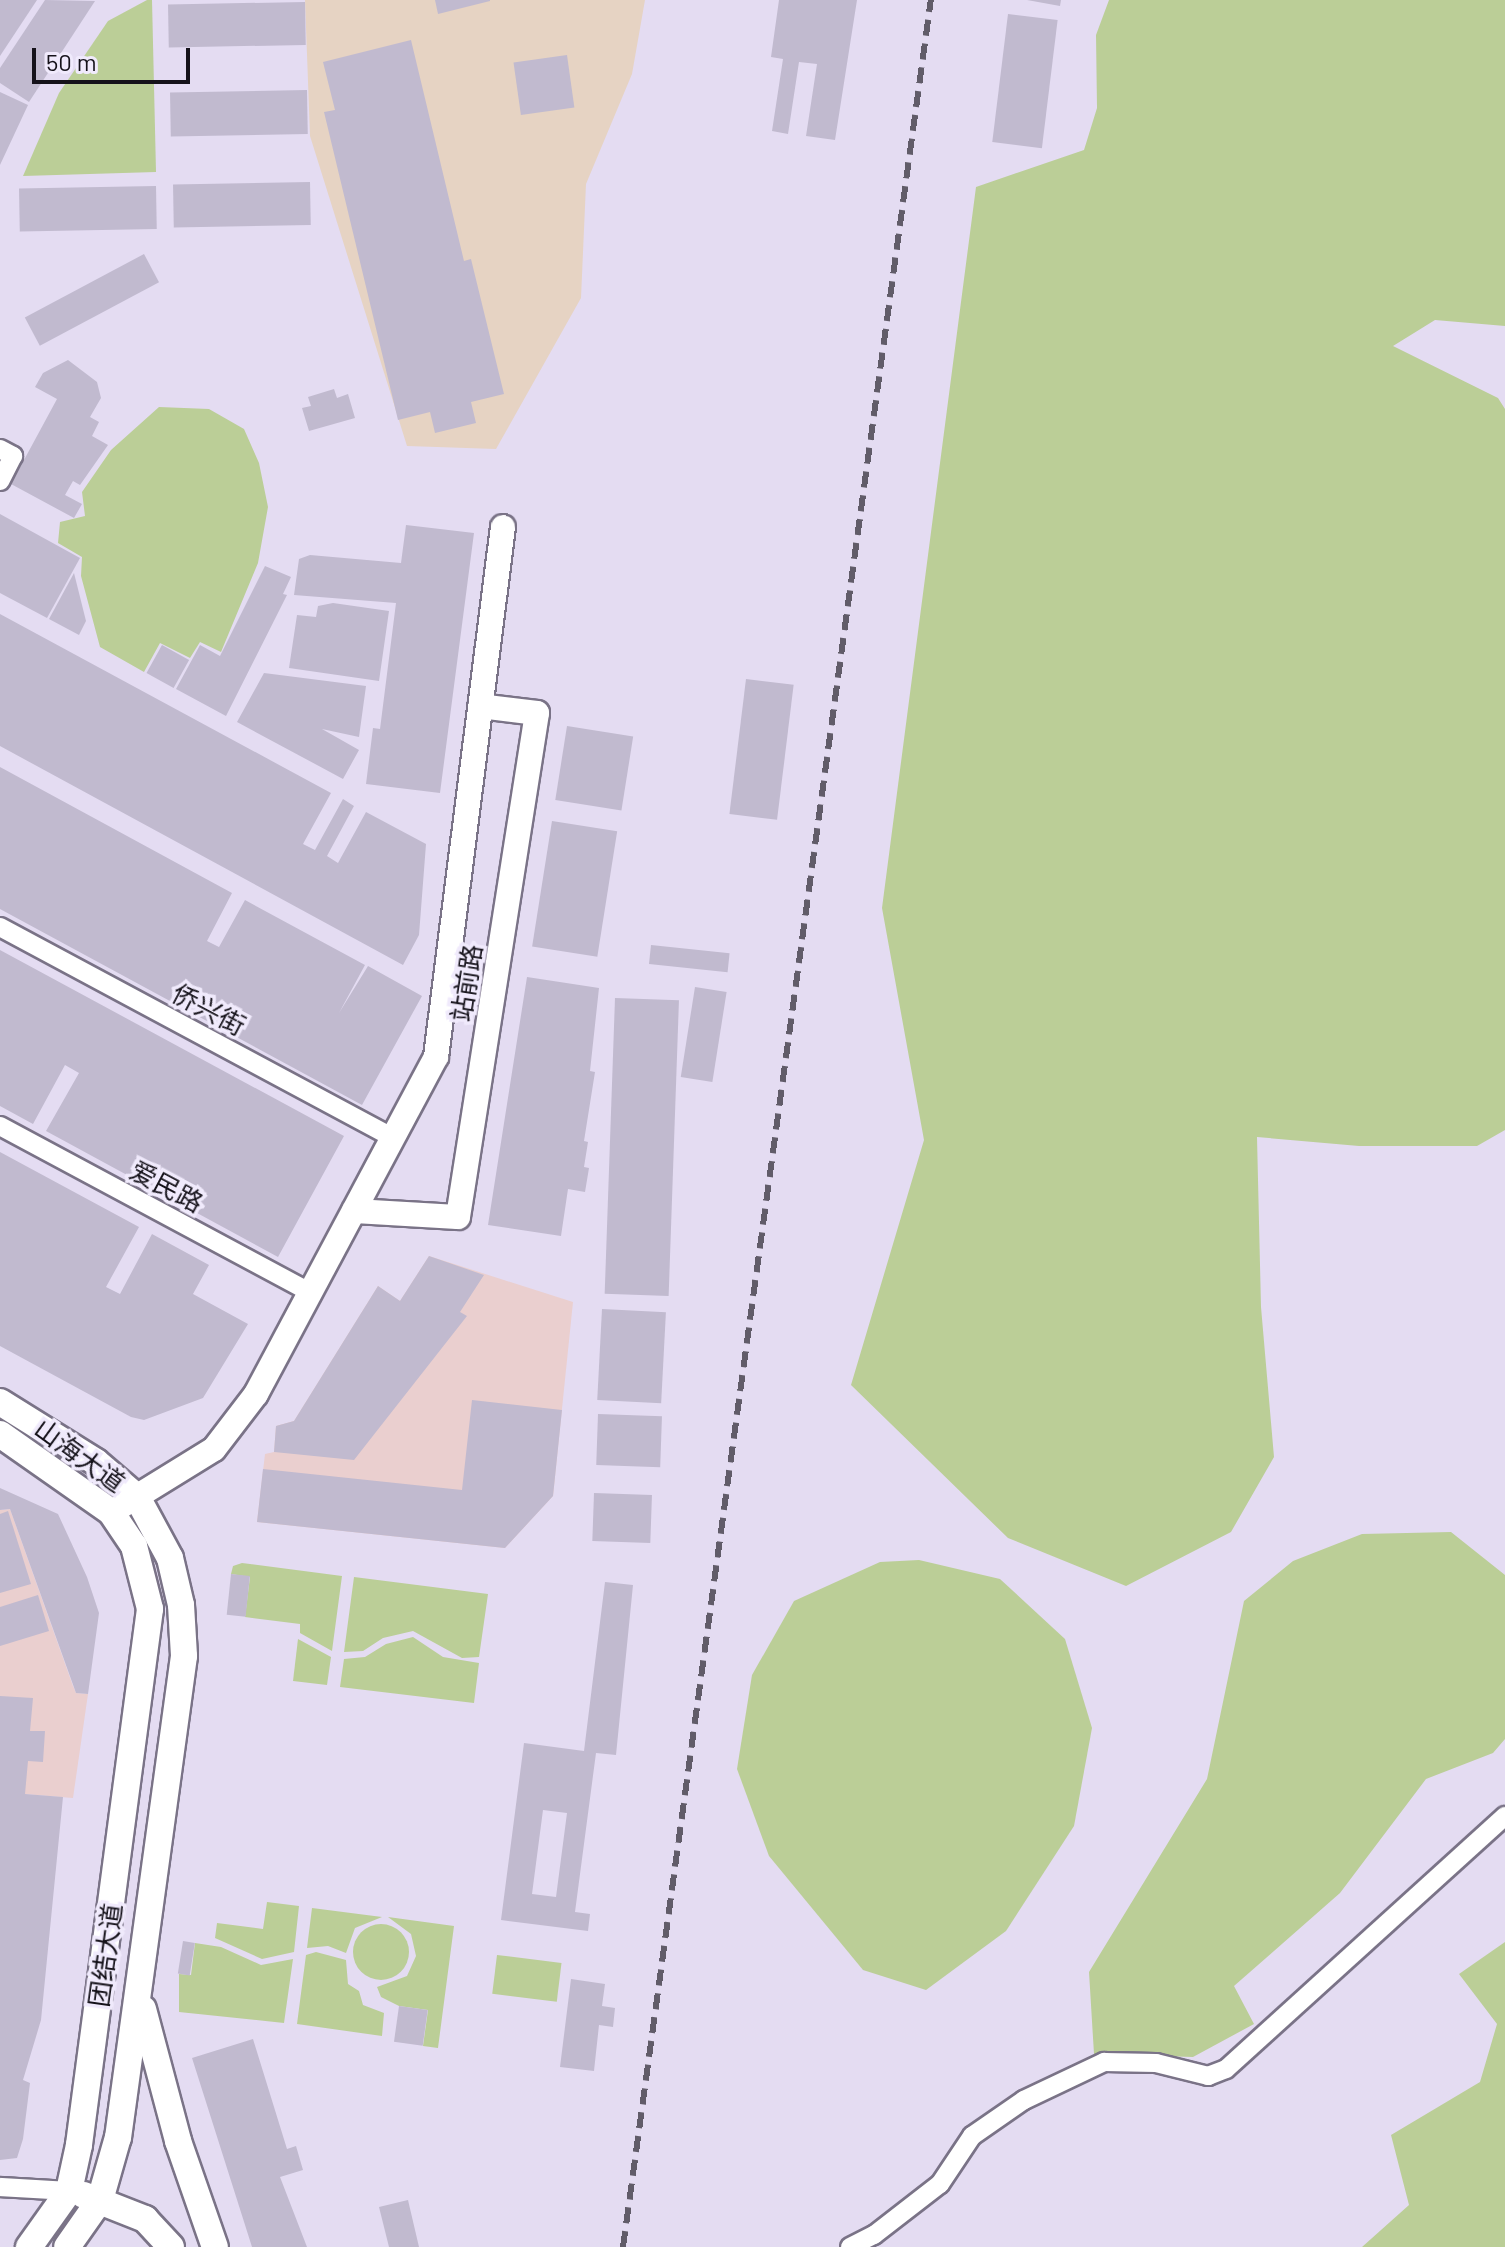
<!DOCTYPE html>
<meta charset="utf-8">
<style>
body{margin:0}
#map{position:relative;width:1505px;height:2247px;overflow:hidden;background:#e4dcf2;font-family:Barlow,"Noto Sans SC",sans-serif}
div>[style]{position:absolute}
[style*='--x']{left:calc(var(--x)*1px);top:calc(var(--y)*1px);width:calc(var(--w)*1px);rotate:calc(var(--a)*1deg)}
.commercial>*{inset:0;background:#eacfcf}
.industrial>*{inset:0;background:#e6d3c3}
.green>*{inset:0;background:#bbce97;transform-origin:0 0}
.round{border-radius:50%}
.building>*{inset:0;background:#c1bacf;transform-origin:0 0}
.roads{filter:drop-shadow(2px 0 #7a7387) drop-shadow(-2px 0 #7a7387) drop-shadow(0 2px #7a7387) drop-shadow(0 -2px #7a7387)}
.minor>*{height:18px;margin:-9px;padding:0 9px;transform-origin:9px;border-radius:9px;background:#fff}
.tertiary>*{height:24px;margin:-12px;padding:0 12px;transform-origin:12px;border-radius:12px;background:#fff}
.secondary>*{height:26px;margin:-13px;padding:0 13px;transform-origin:13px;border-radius:13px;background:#fff}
.rail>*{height:6px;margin-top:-3px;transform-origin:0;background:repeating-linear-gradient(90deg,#615c69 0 16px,transparent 0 24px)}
span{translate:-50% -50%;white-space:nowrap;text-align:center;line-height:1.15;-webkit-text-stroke:7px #f0eafc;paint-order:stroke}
.street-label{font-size:26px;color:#15121a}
.scale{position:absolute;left:32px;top:48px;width:158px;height:36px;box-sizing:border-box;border:4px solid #15121a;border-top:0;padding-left:10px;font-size:24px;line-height:28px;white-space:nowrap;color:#15121a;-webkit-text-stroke:6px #f0eafc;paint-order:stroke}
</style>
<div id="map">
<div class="commercial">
<i style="clip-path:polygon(429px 1256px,573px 1302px,553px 1496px,505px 1548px,257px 1522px,265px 1454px,274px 1452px,276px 1426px,294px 1421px,378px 1286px,400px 1301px)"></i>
<i style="clip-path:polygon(10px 1509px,73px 1686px,76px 1693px,88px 1694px,73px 1798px,0 1792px,0 1510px)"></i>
</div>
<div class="industrial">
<i style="clip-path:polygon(305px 0,645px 0,632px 74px,586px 184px,581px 298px,496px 449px,407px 446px,310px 136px)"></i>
</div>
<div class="green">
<i style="clip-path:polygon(147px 0,152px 0,156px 172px,23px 176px,59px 93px,108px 21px)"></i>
<i style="clip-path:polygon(1109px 0,1505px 0,1505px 326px,1435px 320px,1393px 346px,1498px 398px,1505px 409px,1505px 1130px,1477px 1146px,1359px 1146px,1257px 1137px,1261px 1307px,1274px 1457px,1231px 1532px,1126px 1586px,1008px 1538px,851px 1385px,924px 1140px,882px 908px,976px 187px,1084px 150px,1097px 108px,1096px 35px)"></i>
<i style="clip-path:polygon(159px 407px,209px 409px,244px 429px,259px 463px,268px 507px,258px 563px,221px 652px,200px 642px,190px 658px,160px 643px,144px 672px,100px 647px,81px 576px,82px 557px,58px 543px,60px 522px,85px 516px,82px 492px,111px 450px)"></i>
<i style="clip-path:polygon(1451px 1532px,1505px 1575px,1505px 1739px,1493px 1753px,1426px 1779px,1340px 1893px,1234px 1986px,1254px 2024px,1193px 2057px,1094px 2054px,1089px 1972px,1207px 1779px,1244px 1601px,1293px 1561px,1362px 1534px)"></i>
<i style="clip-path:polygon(919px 1560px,1000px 1579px,1065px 1639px,1092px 1728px,1074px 1826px,1006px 1931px,926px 1990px,863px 1970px,769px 1856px,737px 1769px,752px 1675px,794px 1601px,880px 1562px)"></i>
<i style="clip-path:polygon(242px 1563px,342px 1576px,332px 1651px,300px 1633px,300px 1624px,245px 1617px,250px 1577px,231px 1574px,233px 1566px)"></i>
<i style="clip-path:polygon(354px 1577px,488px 1594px,479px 1657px,462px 1658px,413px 1631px,383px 1638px,363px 1651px,344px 1652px)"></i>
<i style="clip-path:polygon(413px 1637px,443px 1657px,479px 1663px,474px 1703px,340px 1687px,344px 1659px,365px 1657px,386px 1644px)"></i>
<i style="clip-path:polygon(298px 1639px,331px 1657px,327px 1685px,293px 1681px)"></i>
<i style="clip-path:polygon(267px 1902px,299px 1906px,294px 1952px,262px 1959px,215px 1938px,217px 1923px,263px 1929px)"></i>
<i style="clip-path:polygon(312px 1908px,382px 1917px,355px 1928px,346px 1953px,328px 1946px,307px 1948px)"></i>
<i style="clip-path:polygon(388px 1917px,454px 1926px,438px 2048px,423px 2046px,428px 2010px,399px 2006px,381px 1997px,377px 1987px,407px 1976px,416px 1956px,411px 1934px)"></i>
<i class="round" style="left:353px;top:1924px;width:56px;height:56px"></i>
<i style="clip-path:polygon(1505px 1942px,1505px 2247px,1362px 2247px,1409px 2205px,1391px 2135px,1480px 2082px,1497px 2024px,1459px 1974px)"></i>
<i style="clip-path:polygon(195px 1943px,221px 1947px,261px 1965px,293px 1959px,284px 2023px,179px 2012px,179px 1974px,191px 1975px)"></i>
<i style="clip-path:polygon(316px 1952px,346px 1960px,348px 1984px,359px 1991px,363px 2005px,384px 2013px,382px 2036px,297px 2024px,306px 1955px)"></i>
<i style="left:497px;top:1955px;width:65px;height:39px;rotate:7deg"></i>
</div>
<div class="building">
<i style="clip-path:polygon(0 0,37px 0,0 56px)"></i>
<i style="clip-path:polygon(45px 0,95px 1px,29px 102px,0 83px,0 68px)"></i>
<i style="clip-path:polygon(435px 0,490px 0,490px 1px,438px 14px)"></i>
<i style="clip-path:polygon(779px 0,857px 0,835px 140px,806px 136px,817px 64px,799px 62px,788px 134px,772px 131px,783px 59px,771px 57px)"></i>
<i style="clip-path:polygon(1027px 0,1061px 0,1060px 6px)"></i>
<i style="left:305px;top:2px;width:43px;height:137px;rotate:89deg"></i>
<i style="left:1008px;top:14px;width:50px;height:129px;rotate:7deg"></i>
<i style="clip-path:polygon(411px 40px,464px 261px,471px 259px,504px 394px,471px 402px,476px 423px,435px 433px,430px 412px,398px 420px,324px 112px,335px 110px,323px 62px)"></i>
<i style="left:567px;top:55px;width:53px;height:54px;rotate:82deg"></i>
<i style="left:307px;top:90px;width:44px;height:137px;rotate:89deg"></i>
<i style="clip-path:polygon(0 92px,28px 105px,0 165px)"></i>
<i style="left:310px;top:182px;width:43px;height:137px;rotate:89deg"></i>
<i style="left:156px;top:186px;width:43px;height:137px;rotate:89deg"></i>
<i style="left:144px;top:254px;width:32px;height:135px;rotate:62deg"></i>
<i style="clip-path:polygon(68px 360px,97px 382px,101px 398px,90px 417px,99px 422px,92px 436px,108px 445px,80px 485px,73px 481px,65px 495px,82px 504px,74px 518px,11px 484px,57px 399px,35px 387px,43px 373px)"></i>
<i style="clip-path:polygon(334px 389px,337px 398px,348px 394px,355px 418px,309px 431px,302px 408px,311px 406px,308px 397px)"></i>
<i style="clip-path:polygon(0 514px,80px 558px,47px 618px,0 593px)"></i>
<i style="clip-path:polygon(406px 525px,474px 533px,440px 793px,366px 784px,373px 728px,380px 729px,396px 603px,294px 595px,299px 559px,310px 555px,401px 563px)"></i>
<i style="clip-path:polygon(265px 566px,291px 577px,283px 594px,287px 595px,226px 716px,176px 689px,200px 645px,220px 656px)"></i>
<i style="clip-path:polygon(74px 573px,86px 621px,79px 635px,49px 619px)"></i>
<i style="clip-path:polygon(333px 603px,389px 611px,379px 681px,289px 668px,297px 615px,316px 617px,318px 606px)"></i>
<i style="clip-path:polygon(0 614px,331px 793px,303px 844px,315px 850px,343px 799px,354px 806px,327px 856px,338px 863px,366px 812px,426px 844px,419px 935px,403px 965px,0 746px)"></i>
<i style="left:162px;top:645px;width:31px;height:32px;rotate:29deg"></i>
<i style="clip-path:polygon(264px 673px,366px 686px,359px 737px,322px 729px,359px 750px,343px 779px,237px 722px)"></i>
<i style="left:746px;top:679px;width:48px;height:136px;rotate:7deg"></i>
<i style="left:567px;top:726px;width:67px;height:75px;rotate:9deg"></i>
<i style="clip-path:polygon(0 767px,232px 893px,207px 941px,219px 947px,245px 900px,365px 965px,339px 1013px,368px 966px,422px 996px,362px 1105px,0 909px)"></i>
<i style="left:552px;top:821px;width:66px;height:127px;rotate:9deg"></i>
<i style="left:651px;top:945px;width:79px;height:19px;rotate:6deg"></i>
<i style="clip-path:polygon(0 950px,344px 1136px,278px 1257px,46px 1131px,79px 1073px,65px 1065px,33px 1124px,0 1106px)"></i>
<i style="clip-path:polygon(527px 977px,599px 988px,590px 1071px,595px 1072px,584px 1141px,588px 1142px,584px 1167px,589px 1168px,585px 1192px,568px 1189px,561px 1236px,488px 1225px)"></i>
<i style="left:695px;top:987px;width:32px;height:91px;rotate:9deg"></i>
<i style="left:615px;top:998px;width:64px;height:296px;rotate:2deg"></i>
<i style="clip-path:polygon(0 1152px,139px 1227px,106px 1287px,120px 1294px,152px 1234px,209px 1265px,193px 1294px,248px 1324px,203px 1398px,144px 1420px,131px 1417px,0 1346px)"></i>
<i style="clip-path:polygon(429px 1256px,484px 1275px,460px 1312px,467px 1316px,354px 1460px,274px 1452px,276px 1426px,294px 1421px,378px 1286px,400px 1301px)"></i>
<i style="left:602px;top:1309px;width:64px;height:91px;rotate:3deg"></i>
<i style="clip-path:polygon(472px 1400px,562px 1410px,553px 1496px,505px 1548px,257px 1522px,263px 1469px,462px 1490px)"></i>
<i style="left:598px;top:1414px;width:64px;height:51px;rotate:2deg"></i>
<i style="clip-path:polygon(0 1488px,58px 1514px,87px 1577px,99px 1613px,88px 1694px,76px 1693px,10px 1509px,0 1510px)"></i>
<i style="left:594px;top:1493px;width:58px;height:48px;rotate:2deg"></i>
<i style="clip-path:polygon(8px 1511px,31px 1584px,0 1593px,0 1514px)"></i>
<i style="left:231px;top:1574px;width:19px;height:41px;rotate:6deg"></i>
<i style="clip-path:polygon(evenodd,605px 1582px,633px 1585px,616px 1755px,596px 1753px,575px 1912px,590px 1914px,588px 1931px,501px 1920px,524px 1743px,584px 1751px,605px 1582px,543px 1810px,567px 1813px,556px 1897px,532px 1894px,543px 1810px)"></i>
<i style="clip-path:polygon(38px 1595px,49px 1631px,0 1646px,0 1607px)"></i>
<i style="clip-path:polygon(0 1696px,33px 1698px,30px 1731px,45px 1731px,43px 1762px,28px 1761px,25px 1794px,63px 1797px,41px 2020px,23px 2080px,30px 2083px,23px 2139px,17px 2158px,0 2160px)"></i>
<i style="left:183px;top:1941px;width:12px;height:33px;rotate:9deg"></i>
<i style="clip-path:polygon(571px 1979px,605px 1984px,602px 2006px,615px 2008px,613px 2027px,599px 2025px,594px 2071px,560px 2067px)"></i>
<i style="left:399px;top:2006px;width:29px;height:36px;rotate:8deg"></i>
<i style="clip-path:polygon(253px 2039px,287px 2149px,296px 2146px,303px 2170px,280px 2177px,307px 2247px,252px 2247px,192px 2058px)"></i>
<i style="clip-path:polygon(408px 2200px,419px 2247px,389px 2247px,379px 2207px)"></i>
</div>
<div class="roads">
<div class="minor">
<i style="--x:0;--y:449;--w:15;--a:28"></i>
<i style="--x:13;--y:456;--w:28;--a:117"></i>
<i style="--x:0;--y:927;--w:446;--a:28.2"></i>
<i style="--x:0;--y:1126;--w:352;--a:28.2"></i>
<i style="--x:0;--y:2187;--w:69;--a:3.3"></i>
<i style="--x:850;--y:2247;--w:27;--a:-27"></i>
<i style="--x:874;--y:2235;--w:83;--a:-37.7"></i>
<i style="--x:940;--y:2184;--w:58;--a:-56.3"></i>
<i style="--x:972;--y:2136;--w:63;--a:-34.7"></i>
<i style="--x:1024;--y:2100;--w:89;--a:-25.4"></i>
<i style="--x:1104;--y:2062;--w:52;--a:1.1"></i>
<i style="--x:1156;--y:2063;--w:54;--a:14"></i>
<i style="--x:1208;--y:2076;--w:19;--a:-21"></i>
<i style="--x:1226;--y:2069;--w:377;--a:-42.2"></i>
</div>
<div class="tertiary">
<i style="--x:354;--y:1211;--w:104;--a:3.3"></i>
<i style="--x:458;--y:1217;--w:510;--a:-81.09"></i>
<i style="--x:537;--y:713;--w:57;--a:-173"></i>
<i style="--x:120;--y:1507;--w:110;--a:-31.7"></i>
<i style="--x:214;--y:1449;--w:69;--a:-52.6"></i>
<i style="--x:256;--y:1394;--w:382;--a:-61.9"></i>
<i style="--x:436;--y:1057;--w:534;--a:-82.8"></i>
</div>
<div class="secondary">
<i style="--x:0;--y:1402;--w:113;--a:32"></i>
<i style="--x:96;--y:1462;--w:54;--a:40.5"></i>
<i style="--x:137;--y:1497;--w:69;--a:61.6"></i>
<i style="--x:170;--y:1558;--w:48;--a:76.8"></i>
<i style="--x:181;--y:1605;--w:51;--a:86.6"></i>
<i style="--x:184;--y:1656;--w:486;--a:97.8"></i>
<i style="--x:118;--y:2137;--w:66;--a:105.9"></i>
<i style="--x:100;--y:2200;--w:57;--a:125.1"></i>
<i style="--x:0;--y:1434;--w:136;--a:35.1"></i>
<i style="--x:111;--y:1512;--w:41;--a:55.9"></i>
<i style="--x:134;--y:1546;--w:65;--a:75.7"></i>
<i style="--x:150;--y:1609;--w:541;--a:97.55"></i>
<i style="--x:79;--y:2145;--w:47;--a:102.3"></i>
<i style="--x:69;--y:2191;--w:69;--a:125.5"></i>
<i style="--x:143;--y:2009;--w:137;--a:75.1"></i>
<i style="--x:178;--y:2141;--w:112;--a:70.8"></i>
<i style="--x:84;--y:2195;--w:66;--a:21.5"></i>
<i style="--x:145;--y:2219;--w:38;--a:47"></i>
</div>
</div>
<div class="rail">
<i style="--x:623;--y:2247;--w:2268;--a:-82.2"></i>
</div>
<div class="street-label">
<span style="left:466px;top:983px;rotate:-81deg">站前路</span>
<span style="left:209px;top:1009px;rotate:28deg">侨兴街</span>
<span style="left:167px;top:1186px;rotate:28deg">爱民路</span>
<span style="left:80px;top:1455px;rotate:36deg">山海大道</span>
<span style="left:105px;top:1955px;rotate:-82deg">团结大道</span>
</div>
<div class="scale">50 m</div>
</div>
